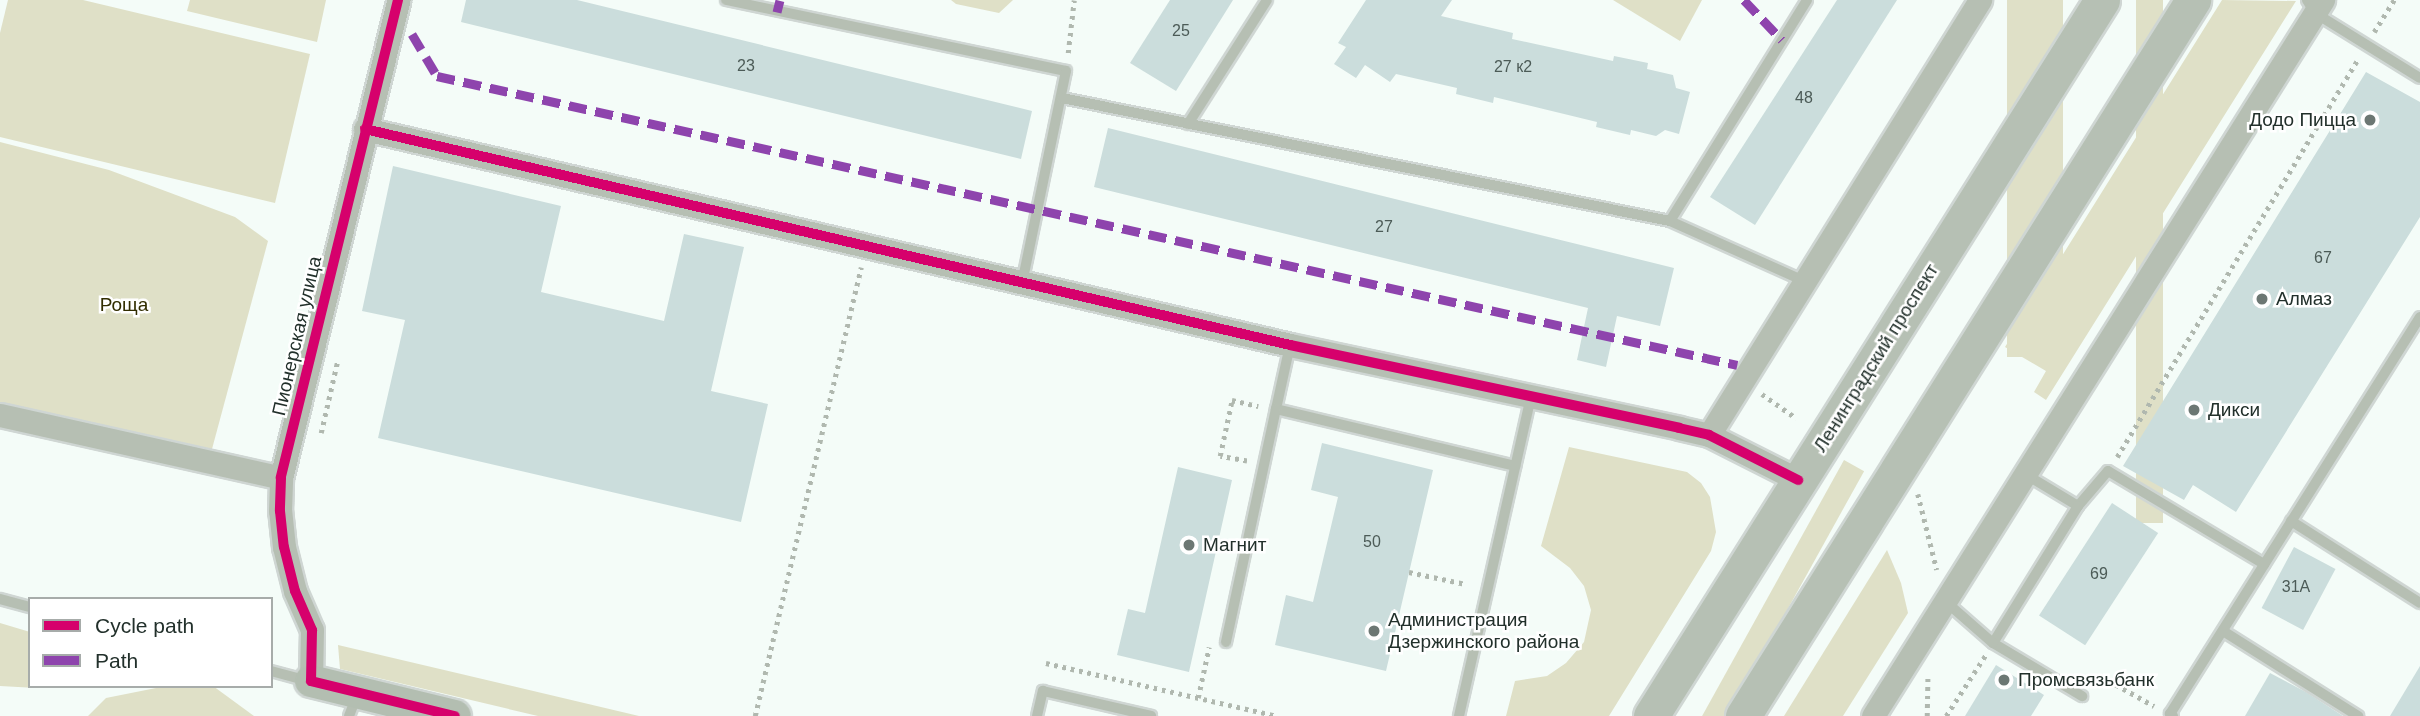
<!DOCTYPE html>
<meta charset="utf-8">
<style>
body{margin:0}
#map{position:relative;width:2420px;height:716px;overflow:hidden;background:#f4fcf8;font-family:Arial,sans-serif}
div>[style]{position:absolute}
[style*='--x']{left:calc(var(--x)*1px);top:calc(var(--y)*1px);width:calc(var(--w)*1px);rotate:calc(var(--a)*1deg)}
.green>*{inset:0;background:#dfe0c7;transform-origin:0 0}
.building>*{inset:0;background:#cbdddc;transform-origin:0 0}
.path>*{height:4.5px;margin-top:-2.25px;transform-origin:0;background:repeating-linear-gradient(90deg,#b0b8af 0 3.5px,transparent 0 8.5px)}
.roads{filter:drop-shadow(2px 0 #cfd6d3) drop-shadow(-2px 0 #cfd6d3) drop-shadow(0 2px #cfd6d3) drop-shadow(0 -2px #cfd6d3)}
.lane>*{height:10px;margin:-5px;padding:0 5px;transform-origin:5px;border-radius:5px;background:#b6bfb3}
.street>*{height:23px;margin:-11.5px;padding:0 11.5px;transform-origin:11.5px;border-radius:11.5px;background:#b6bfb3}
.secondary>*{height:32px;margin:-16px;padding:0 16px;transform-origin:16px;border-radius:16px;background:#b3beb1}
.primary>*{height:35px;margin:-17.5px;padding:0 17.5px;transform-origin:17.5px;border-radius:17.5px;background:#b6c0b4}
.quiet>*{height:9px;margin-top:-4.5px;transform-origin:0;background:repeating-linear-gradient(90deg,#8e44ad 0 18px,transparent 0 27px)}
.cycleway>*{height:10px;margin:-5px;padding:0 5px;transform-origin:5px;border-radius:5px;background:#d6006c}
.dots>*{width:19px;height:19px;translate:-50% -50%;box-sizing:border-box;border:4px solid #fff;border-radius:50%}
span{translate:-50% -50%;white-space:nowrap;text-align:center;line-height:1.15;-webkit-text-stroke:5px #fff;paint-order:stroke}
.number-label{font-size:16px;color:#4c5b57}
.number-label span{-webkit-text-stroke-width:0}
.poi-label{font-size:19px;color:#22302b}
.right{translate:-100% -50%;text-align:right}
.left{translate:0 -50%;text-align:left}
.park-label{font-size:19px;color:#312d00}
.street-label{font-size:19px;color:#22302b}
.legend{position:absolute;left:28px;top:597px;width:245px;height:91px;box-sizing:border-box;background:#fff;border:2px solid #a7acaa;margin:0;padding:9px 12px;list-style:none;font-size:21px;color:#22302b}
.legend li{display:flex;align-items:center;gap:14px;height:35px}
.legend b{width:35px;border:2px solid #a7acaa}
</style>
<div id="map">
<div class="green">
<i style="clip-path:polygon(8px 0,83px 0,310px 54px,275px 203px,0 137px,0 33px)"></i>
<i style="clip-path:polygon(190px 0,326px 0,317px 42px,187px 11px)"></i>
<i style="clip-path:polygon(951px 0,1013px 0,999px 13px,956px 4px)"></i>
<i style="clip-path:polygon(1613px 0,1702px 0,1680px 41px)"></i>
<i style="left:2007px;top:0;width:56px;height:357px"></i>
<i style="left:2136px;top:0;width:27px;height:523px"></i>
<i style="clip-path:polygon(2222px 0,2296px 1px,2046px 400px,2034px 392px,2046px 371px,2005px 347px)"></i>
<i style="clip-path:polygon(0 142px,109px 170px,235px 217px,268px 241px,212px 449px,0 402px)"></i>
<i style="clip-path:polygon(1569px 447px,1687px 472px,1701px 483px,1710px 497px,1716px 532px,1711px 551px,1609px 716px,1506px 716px,1515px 681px,1547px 676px,1566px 663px,1584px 642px,1591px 610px,1584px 586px,1570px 568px,1541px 546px)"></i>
<i style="left:1844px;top:460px;width:23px;height:304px;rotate:29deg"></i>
<i style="clip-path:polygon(1887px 550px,1901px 583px,1908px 613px,1843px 716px,1784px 716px)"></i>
<i style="clip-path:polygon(0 623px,30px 632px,30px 686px,36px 688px,0 686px)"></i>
<i style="clip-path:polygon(338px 645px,639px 716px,538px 716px,340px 669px)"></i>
<i style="clip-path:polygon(166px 686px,213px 686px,254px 716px,88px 716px,106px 698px)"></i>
</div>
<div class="building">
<i style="clip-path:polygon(466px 0,577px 0,1032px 111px,1021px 159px,461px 22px)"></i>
<i style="clip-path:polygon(1170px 0,1233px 0,1176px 91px,1130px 63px)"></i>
<i style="clip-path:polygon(1366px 0,1452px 0,1441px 16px,1513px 33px,1512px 39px,1613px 61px,1614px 56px,1648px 63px,1647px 69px,1673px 75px,1676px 88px,1690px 92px,1679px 134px,1665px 130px,1656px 136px,1631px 130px,1630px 135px,1596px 127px,1597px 122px,1494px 97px,1493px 103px,1456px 94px,1457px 88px,1396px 74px,1390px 82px,1365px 65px,1356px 78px,1334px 64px,1346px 47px,1338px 43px)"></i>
<i style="clip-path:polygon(1837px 0,1897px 0,1755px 225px,1710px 197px)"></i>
<i style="clip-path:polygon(2366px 72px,2420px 102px,2420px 217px,2236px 512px,2193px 485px,2184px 500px,2123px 466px)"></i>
<i style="clip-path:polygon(1108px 128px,1674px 268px,1660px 326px,1617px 316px,1606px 367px,1577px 360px,1588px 308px,1094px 187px)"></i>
<i style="clip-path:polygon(393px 166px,561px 206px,541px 292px,664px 321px,684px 234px,744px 247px,711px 391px,768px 404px,741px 522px,378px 438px,405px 320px,362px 311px)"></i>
<i style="clip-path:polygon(1322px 443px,1433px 470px,1386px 671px,1275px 645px,1286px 595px,1313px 602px,1338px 497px,1311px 490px)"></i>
<i style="clip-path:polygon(1178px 467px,1232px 480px,1189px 672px,1117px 655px,1128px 609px,1145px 613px)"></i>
<i style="left:2112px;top:503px;width:55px;height:134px;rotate:33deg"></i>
<i style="left:2294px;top:547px;width:47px;height:69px;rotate:28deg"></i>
<i style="clip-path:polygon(1996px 665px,2044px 695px,2031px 716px,1965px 716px)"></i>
<i style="clip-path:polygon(2420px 666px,2420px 716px,2390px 716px)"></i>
<i style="clip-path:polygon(2270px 673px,2306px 692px,2343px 716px,2245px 716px)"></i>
</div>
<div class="path">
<i style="--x:2374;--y:32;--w:38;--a:-58"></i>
<i style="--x:1068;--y:53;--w:53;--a:-83.5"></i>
<i style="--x:1762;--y:394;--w:42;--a:35.2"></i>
<i style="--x:321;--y:433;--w:72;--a:-77.1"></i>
<i style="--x:2117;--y:457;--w:464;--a:-58.8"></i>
<i style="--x:1247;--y:461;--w:27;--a:-170"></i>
<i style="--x:1220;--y:456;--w:57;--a:-77.9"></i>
<i style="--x:1232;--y:400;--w:27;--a:13"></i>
<i style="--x:1918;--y:494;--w:78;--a:76"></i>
<i style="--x:1409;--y:572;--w:58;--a:11.9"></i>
<i style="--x:1046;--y:663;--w:237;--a:12.9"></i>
<i style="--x:2094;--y:683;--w:10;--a:-45"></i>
<i style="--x:2101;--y:676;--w:61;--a:29.5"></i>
<i style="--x:1198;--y:698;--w:52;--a:-77.8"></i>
<i style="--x:755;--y:716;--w:461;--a:-76.7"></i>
<i style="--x:1927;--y:716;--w:39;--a:-89"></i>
<i style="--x:1946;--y:716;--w:72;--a:-57"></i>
</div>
<div class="roads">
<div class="lane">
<i style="--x:726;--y:0;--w:347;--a:11.8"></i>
<i style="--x:1066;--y:71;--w:217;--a:101.7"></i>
<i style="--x:2307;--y:0;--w:15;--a:58"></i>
<i style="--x:2315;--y:13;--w:123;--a:31.8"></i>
<i style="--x:1062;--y:98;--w:620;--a:11.44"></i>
<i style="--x:1670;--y:221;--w:147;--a:24.1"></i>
<i style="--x:1188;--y:124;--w:147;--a:-57.5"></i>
<i style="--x:1670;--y:221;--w:260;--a:-58.2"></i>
<i style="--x:1290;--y:345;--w:66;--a:102.3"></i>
<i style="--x:1276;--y:409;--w:246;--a:13.4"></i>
<i style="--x:2025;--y:474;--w:62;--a:31.1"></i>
<i style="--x:2078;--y:506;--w:46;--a:-49.4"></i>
<i style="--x:2108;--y:471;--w:182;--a:30.8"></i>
<i style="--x:2078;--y:506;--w:161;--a:121.8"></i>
<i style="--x:1993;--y:643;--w:104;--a:30.8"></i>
<i style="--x:2291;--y:521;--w:153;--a:32.4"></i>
<i style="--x:0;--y:599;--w:31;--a:15"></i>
<i style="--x:1945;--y:601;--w:64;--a:41.2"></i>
<i style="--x:2223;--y:631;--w:160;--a:32.2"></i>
<i style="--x:1226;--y:642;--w:238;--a:-77.9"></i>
<i style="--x:271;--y:671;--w:38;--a:15"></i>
<i style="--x:349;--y:716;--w:22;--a:-69"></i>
<i style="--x:1037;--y:716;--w:26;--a:-77"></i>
<i style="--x:1043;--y:691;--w:111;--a:13"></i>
<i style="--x:1459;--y:716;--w:327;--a:-77.3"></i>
<i style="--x:2173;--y:716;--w:4;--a:-146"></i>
<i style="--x:2170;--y:714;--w:469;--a:-57.8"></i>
</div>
<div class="street">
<i style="--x:365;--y:129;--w:950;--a:13.14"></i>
<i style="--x:1290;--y:345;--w:398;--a:12"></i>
<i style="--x:1679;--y:428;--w:31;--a:13"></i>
<i style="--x:1709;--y:435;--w:100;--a:26.8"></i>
<i style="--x:0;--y:415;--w:288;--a:12.6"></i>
<i style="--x:1709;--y:435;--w:513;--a:-58.08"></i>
<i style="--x:311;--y:681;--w:51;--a:-88.9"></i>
<i style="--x:312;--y:630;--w:43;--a:-113.6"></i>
<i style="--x:295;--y:591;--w:45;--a:-104"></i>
<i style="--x:284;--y:547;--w:36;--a:-96"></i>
<i style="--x:280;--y:511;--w:33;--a:-88"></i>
<i style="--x:281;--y:478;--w:492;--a:-76.2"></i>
<i style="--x:1873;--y:716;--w:846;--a:-57.85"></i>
</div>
<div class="secondary">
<i style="--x:311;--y:681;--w:148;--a:13.7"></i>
</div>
<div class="primary">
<i style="--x:1651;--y:716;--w:846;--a:-57.79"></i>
<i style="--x:1743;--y:716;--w:846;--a:-57.85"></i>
</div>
</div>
<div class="quiet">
<i style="--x:1744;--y:0;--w:55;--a:46.5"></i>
<i style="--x:777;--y:12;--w:12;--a:-76"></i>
<i style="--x:412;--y:34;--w:49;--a:59.2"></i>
<i style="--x:437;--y:76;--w:1332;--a:12.53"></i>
</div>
<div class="cycleway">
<i style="--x:398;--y:0;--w:492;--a:103.8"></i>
<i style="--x:281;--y:478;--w:33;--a:92"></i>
<i style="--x:280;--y:511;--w:36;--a:84"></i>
<i style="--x:284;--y:547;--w:45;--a:76"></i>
<i style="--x:295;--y:591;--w:43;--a:66.4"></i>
<i style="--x:312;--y:630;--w:51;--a:91.1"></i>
<i style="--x:311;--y:681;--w:148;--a:13.7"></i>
<i style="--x:365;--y:129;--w:950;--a:13.14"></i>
<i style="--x:1290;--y:345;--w:398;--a:12"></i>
<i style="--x:1679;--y:428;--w:31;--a:13"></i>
<i style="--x:1709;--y:435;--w:100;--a:26.8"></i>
</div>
<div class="dots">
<i style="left:2370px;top:120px;background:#6c7773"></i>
<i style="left:2262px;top:299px;background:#6c7773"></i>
<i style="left:2194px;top:410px;background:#6c7773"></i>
<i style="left:1189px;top:545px;background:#6c7773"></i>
<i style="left:1374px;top:631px;background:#6c7773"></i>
<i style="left:2004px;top:680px;background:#6c7773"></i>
</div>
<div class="number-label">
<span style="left:1181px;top:31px">25</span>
<span style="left:746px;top:66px">23</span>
<span style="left:1513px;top:67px">27 к2</span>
<span style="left:1804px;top:98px">48</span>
<span style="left:1384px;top:227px">27</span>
<span style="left:2323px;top:258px">67</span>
<span style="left:1372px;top:542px">50</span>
<span style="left:2099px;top:574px">69</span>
<span style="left:2296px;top:587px">31А</span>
</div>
<div class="poi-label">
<span class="right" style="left:2356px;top:120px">Додо Пицца</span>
<span class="left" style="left:2276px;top:299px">Алмаз</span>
<span class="left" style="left:2208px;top:410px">Дикси</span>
<span class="left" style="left:1203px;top:545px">Магнит</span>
<span class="left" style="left:1388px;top:631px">Администрация<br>Дзержинского района</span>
<span class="left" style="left:2018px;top:680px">Промсвязьбанк</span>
</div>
<div class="park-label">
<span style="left:124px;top:305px">Роща</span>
</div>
<div class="street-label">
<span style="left:297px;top:336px;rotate:-77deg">Пионерская улица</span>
<span style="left:1876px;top:358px;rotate:-58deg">Ленинградский проспект</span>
</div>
<ul class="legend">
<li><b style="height:9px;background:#d6006c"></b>Cycle path</li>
<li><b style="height:9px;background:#8e44ad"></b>Path</li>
</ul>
</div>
